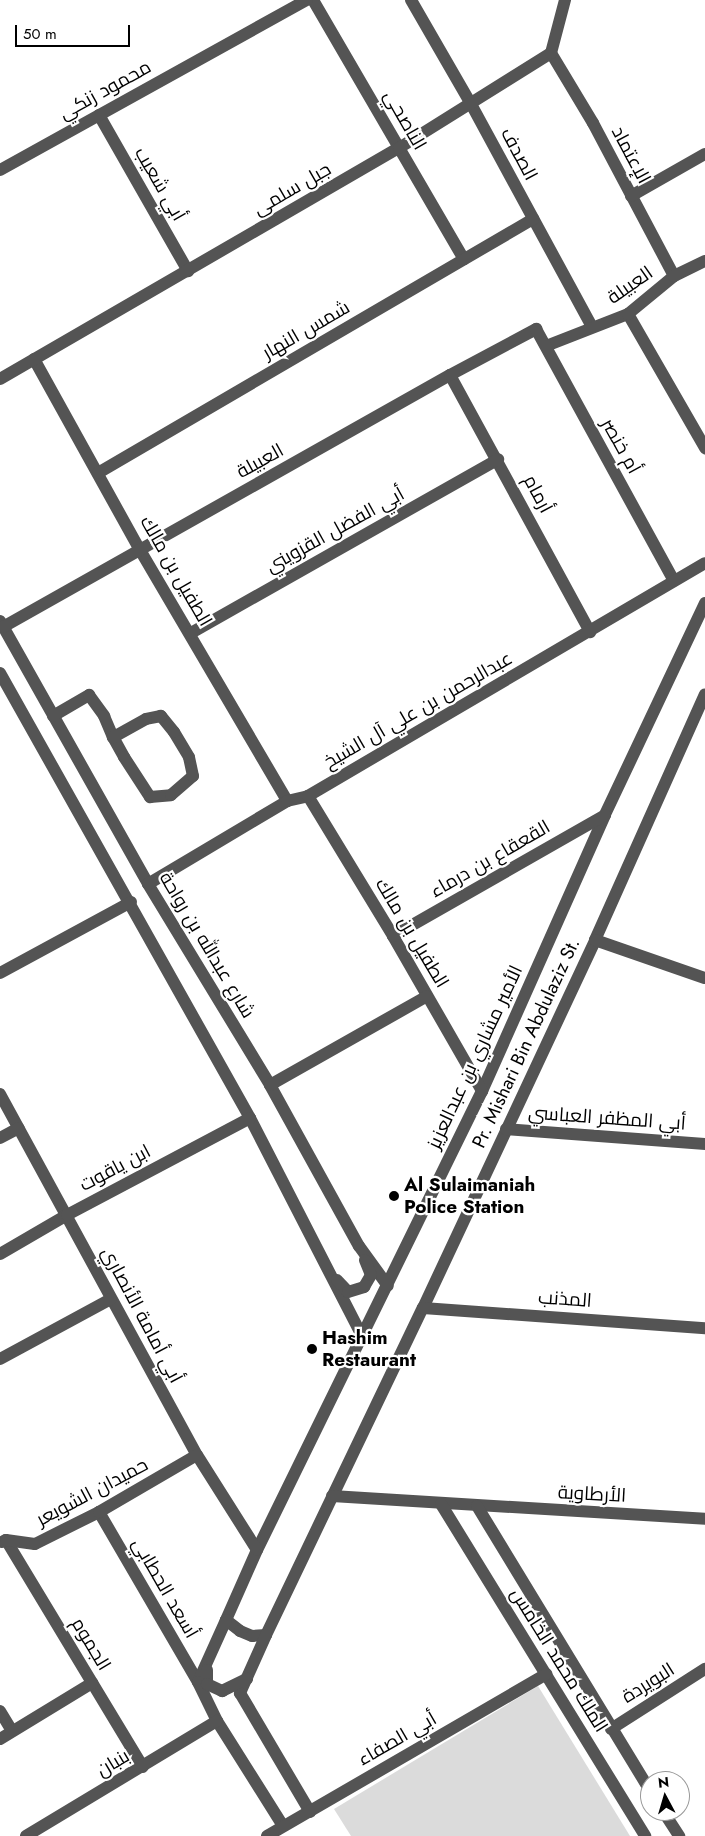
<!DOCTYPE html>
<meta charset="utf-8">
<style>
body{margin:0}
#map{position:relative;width:705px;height:1836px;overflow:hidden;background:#fff;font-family:Jost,Cairo,sans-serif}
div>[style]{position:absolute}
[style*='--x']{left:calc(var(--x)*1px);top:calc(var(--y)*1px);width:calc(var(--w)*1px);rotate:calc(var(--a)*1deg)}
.green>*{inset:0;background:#dbdbdb}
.minor>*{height:12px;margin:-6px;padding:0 6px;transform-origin:6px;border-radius:6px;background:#545454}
.dots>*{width:14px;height:14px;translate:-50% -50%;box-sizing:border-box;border:2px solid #fff;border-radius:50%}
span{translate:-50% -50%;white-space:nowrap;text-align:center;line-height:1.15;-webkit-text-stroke:4.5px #fff;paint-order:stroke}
.street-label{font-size:19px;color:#000}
.poi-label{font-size:19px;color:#000;font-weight:700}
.left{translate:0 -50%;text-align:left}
.north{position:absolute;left:640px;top:1771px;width:50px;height:50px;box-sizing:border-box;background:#fff;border:1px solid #999;border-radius:50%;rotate:354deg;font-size:14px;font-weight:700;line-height:20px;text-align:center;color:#000}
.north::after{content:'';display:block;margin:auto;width:18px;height:22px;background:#000;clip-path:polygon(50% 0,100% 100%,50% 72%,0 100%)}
.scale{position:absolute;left:15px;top:25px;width:115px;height:22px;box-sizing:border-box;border:2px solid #000;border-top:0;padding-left:6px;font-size:15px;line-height:18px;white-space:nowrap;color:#000;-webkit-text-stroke:4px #fff;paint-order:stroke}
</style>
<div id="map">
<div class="green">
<i style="clip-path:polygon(538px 1686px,630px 1836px,351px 1836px,334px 1809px)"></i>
</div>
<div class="minor">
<i style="--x:313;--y:0;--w:300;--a:59.8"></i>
<i style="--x:411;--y:0;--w:120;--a:60"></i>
<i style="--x:471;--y:104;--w:254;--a:61.5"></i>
<i style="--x:551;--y:53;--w:82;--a:59"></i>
<i style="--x:593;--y:123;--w:173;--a:62.1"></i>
<i style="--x:99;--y:115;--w:180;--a:60.3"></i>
<i style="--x:0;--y:170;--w:351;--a:-29"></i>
<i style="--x:631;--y:196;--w:85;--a:-29.6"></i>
<i style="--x:628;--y:314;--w:155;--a:60.1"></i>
<i style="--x:546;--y:346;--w:88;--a:-21.3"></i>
<i style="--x:628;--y:314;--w:60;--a:-39.6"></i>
<i style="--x:674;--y:276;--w:34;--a:-26"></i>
<i style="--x:34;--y:359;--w:218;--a:61"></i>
<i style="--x:140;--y:550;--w:291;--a:59.6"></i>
<i style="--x:450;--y:375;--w:293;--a:61.4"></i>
<i style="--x:0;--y:379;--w:461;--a:-30.1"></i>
<i style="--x:399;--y:148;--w:179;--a:-32"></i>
<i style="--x:551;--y:53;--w:55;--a:-75.2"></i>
<i style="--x:98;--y:473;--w:504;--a:-30.28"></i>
<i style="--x:705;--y:603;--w:234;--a:115.3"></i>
<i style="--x:605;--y:815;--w:302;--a:114"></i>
<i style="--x:482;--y:1091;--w:511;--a:116.11"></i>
<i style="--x:257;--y:1550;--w:77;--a:113.9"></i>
<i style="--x:226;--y:1620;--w:18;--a:38"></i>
<i style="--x:240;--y:1631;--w:13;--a:23"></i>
<i style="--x:252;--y:1636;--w:14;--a:-4"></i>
<i style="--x:266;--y:1635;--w:363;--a:-64.4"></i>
<i style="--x:423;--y:1308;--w:406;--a:-64.9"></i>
<i style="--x:595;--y:940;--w:269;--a:-65.9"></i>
<i style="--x:0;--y:621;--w:302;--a:60.6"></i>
<i style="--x:148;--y:884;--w:235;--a:58.7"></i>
<i style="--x:270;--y:1085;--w:184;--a:61.1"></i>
<i style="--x:359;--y:1246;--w:49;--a:54.1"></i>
<i style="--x:3;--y:627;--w:513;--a:-29.41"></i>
<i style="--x:450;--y:375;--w:98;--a:-28.1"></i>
<i style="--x:536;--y:329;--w:287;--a:61.3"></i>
<i style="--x:191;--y:633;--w:353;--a:-29.5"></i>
<i style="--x:0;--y:673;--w:510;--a:60.67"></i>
<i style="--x:250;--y:1118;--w:243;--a:62.8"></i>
<i style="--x:53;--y:716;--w:42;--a:-30.3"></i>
<i style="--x:89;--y:695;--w:26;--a:54"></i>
<i style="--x:104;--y:716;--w:23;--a:67"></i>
<i style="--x:113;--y:737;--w:23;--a:61"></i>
<i style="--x:124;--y:757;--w:48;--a:57"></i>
<i style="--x:150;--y:797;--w:21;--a:-5"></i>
<i style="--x:171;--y:795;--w:29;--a:-41"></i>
<i style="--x:193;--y:776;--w:19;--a:-102"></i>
<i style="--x:189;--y:757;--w:29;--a:-121"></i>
<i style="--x:174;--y:732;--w:21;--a:-129"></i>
<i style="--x:161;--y:716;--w:15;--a:169"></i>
<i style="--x:146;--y:719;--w:38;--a:151"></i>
<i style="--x:308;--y:796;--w:164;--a:58.7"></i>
<i style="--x:393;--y:936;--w:179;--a:60.1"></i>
<i style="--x:148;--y:884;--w:162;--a:-30.8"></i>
<i style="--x:287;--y:801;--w:22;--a:-13"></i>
<i style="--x:308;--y:796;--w:460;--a:-30.4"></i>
<i style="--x:393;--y:936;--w:244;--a:-29.7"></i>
<i style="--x:595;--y:940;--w:116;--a:19.1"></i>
<i style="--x:0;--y:973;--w:149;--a:-28.5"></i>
<i style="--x:270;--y:1085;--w:180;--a:-29.5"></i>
<i style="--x:0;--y:1094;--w:411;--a:61.4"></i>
<i style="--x:197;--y:1455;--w:112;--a:57.7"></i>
<i style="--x:506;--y:1129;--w:200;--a:4.3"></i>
<i style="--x:0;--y:1138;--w:21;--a:-28"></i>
<i style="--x:0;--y:1254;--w:78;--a:-30.2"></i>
<i style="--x:67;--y:1215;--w:207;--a:-27.9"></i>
<i style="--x:337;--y:1280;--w:16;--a:47"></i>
<i style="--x:348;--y:1292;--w:17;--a:-17"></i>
<i style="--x:364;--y:1287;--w:14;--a:-60"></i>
<i style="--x:371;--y:1275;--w:16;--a:-112"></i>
<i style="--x:423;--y:1308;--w:283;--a:4.1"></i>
<i style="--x:0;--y:1359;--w:126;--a:-28.4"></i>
<i style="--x:332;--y:1496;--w:374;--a:3.5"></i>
<i style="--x:441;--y:1504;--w:390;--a:58.4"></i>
<i style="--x:477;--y:1506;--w:333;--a:58.7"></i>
<i style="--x:99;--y:1512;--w:197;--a:59.8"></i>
<i style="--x:6;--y:1540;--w:265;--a:58.9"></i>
<i style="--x:2;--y:1542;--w:4;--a:-27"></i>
<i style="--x:6;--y:1540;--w:29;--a:8"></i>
<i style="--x:35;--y:1544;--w:72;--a:-26.6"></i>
<i style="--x:99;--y:1512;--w:113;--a:-30.2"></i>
<i style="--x:226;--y:1620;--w:68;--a:114.3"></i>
<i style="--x:198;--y:1682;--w:43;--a:64"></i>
<i style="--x:217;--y:1721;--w:124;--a:57.8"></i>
<i style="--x:266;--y:1635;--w:64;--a:114.1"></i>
<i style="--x:240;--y:1693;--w:138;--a:59.5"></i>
<i style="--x:207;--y:1670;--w:14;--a:90"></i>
<i style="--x:207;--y:1684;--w:17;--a:25"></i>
<i style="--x:222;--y:1691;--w:28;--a:-26"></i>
<i style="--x:0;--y:1711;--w:23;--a:59"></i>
<i style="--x:611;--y:1729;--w:112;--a:-32.6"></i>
<i style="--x:0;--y:1739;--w:108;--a:-31.3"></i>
<i style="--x:663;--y:1811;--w:30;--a:57"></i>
<i style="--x:26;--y:1836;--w:223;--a:-31.1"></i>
<i style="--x:267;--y:1836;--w:323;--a:-30.1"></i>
</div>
<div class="dots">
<i style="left:394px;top:1196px;background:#000"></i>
<i style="left:312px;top:1349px;background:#000"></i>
</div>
<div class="street-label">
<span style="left:105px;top:90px;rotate:-29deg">محمود زنكي</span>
<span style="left:405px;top:120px;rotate:60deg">الناصحي</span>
<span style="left:519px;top:154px;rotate:62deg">الصدف</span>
<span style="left:631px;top:155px;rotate:62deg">الإعتماد</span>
<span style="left:160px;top:184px;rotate:60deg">أبي شعيب</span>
<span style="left:292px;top:189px;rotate:-30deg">جبل سلمى</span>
<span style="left:630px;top:285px;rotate:-35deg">العبيلة</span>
<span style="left:306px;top:330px;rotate:-30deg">شمس النهار</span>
<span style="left:621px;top:446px;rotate:61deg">أم خنصر</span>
<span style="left:260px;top:461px;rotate:-29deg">العبيلة</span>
<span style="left:538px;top:494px;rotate:62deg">أرمام</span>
<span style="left:335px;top:530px;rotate:-29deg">أبي الفضل القزويني</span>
<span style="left:176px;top:571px;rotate:60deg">الطفيل بن مالك</span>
<span style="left:418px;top:710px;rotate:-30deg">عبدالرحمن بن علي آل الشيخ</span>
<span style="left:490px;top:859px;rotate:-30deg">القعقاع بن درماء</span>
<span style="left:412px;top:933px;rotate:59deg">الطفيل بن مالك</span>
<span style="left:207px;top:945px;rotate:59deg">شارع عبدالله بن رواحة</span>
<span style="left:526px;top:1043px;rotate:-65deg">Pr. Mishari Bin Abdulaziz St.</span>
<span style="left:475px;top:1057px;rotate:-65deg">الأمير مشاري بن عبدالعزيز</span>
<span style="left:607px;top:1118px;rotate:4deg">أبي المظفر العباسي</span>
<span style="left:115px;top:1168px;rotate:-28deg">ابن ياقوت</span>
<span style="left:565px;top:1299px;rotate:4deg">المذنب</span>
<span style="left:142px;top:1315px;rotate:62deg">أبي أمامة الأنصاري</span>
<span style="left:92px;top:1492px;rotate:-28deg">حميدان الشويعر</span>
<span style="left:592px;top:1494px;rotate:3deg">الأرطاوية</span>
<span style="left:165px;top:1588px;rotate:60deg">أسعد الحطابي</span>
<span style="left:91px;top:1644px;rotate:59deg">الجموم</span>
<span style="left:559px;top:1660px;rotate:58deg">الملك محمد الخامس</span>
<span style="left:648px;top:1683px;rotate:-32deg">البويردة</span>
<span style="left:397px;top:1739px;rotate:-30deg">أبي الصفاء</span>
<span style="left:113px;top:1763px;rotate:-31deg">بنبان</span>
</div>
<div class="poi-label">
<span class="left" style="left:404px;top:1196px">Al Sulaimaniah<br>Police Station</span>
<span class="left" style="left:322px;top:1349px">Hashim<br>Restaurant</span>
</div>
<div class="north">N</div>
<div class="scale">50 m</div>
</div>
